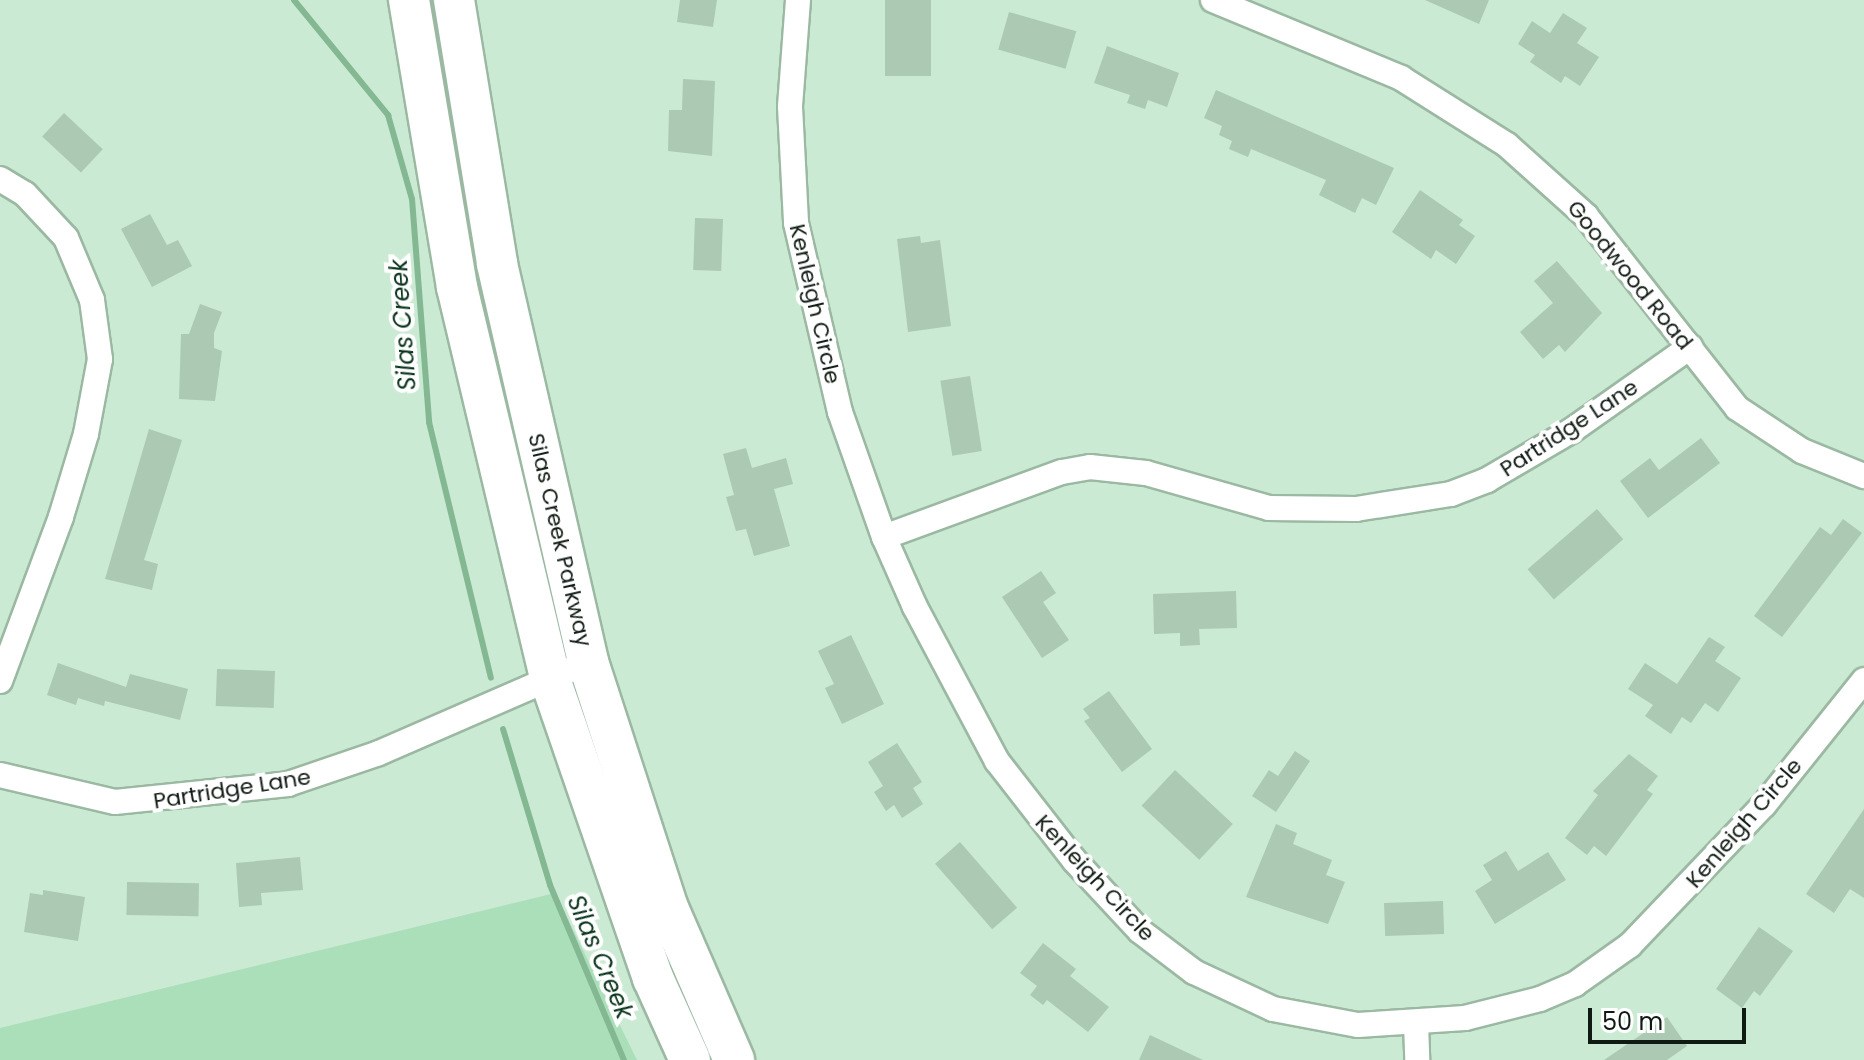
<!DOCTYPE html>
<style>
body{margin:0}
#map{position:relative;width:1864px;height:1060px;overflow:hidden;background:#cbead3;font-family:Poppins,sans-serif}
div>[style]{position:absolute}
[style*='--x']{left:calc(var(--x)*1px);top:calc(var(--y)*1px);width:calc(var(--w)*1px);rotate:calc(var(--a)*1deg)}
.green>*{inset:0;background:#abdfba}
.stream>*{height:6px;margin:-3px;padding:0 3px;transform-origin:3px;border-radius:3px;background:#83b893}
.building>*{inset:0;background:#abc9b3;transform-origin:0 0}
.roads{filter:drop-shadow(2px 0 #9bb8a2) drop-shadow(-2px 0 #9bb8a2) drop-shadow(0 2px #9bb8a2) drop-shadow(0 -2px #9bb8a2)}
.street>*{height:24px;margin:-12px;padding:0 12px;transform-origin:12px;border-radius:12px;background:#fff}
.primary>*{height:40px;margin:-20px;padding:0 20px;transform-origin:20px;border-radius:20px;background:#fff}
span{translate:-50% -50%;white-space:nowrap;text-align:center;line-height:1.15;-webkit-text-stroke:8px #fff;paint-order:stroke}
.street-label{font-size:22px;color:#0f1a12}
.water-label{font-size:24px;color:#08331a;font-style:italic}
.scale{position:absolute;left:1588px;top:1008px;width:158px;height:36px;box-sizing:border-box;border:4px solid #0f1a12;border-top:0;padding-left:10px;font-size:24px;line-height:28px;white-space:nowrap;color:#0f1a12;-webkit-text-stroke:6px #fff;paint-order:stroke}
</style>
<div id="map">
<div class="green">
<i style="clip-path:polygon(555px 893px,637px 1060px,0 1060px,0 1028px)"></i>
</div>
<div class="stream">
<i style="--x:294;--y:0;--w:149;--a:50.7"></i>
<i style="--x:388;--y:115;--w:87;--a:74.1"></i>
<i style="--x:412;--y:199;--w:224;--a:85.6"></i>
<i style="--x:429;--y:422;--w:263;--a:76.4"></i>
<i style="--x:503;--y:729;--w:163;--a:73.2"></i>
<i style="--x:550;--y:885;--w:190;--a:67.1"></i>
</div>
<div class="building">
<i style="clip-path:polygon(680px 0,717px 0,713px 27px,677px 22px)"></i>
<i style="left:885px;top:0;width:46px;height:76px"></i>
<i style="clip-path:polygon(1425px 0,1489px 0,1479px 24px)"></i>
<i style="left:1009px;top:12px;width:70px;height:39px;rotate:16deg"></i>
<i style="clip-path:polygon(1563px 13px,1587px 28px,1577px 43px,1599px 57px,1580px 86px,1565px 76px,1561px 83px,1530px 62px,1535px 55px,1518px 44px,1532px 21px,1550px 33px)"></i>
<i style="clip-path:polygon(1107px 46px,1179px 73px,1167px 107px,1148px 100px,1145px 109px,1127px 103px,1130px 95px,1094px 83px)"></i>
<i style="clip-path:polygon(683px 79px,715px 81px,712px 156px,668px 151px,669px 110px,682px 110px)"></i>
<i style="clip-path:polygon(1216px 90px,1394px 168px,1376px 205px,1362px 198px,1355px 213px,1319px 195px,1326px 180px,1251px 149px,1248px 157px,1229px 149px,1232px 141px,1219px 135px,1222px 126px,1204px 118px)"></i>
<i style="left:64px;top:113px;width:53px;height:32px;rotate:43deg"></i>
<i style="clip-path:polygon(1420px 190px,1463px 220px,1459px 225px,1475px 236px,1456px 264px,1436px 250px,1431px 259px,1392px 232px)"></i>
<i style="clip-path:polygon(150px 214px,167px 245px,178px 240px,192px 266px,152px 287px,121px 229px)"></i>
<i style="left:695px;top:218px;width:28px;height:52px;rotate:2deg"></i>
<i style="clip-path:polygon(920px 236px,921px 243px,940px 240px,951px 326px,908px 332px,897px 239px)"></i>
<i style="clip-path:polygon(1557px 261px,1602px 313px,1565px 352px,1559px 345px,1543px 359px,1520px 332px,1553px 303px,1534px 281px)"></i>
<i style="clip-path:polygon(200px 304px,222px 312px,214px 333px,214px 348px,222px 351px,215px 401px,179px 399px,181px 334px,189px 334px)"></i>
<i style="left:970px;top:376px;width:76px;height:30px;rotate:81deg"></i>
<i style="clip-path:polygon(149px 429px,182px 440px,144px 560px,158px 564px,152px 590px,105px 579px)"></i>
<i style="clip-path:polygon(1701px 438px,1720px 463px,1648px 518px,1620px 481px,1650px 458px,1659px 470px)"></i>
<i style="clip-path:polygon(746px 448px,752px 468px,786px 458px,793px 484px,774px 489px,790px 546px,754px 556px,746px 529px,736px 531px,726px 497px,734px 495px,723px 454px)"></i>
<i style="left:1597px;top:509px;width:40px;height:92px;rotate:49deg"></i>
<i style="clip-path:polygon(1843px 519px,1862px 533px,1782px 637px,1754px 616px,1820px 527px,1831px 535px)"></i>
<i style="clip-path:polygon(1041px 571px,1056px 593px,1043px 602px,1069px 640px,1042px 658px,1002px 597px)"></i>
<i style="clip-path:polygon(1236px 591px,1237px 628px,1199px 629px,1200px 645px,1180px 646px,1180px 633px,1154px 634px,1153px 594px)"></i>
<i style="clip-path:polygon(851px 635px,884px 704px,842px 724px,825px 688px,834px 684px,818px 651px)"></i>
<i style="clip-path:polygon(1709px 637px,1725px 647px,1715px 661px,1741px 678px,1718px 712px,1705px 703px,1691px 723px,1682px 717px,1671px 734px,1645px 716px,1653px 705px,1628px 689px,1645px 663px,1677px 684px)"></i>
<i style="clip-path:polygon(58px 663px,126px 687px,130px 674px,188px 689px,180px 720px,105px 701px,104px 706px,78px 698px,76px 705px,47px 695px)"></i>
<i style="left:217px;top:669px;width:58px;height:37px;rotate:2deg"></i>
<i style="clip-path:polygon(1109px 691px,1152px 749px,1122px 772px,1084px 721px,1090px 718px,1083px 709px)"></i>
<i style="clip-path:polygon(897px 743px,922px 782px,913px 788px,923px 804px,902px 818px,894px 805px,886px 811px,874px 792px,883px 786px,868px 762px)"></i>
<i style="clip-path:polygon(1295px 751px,1310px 761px,1276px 812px,1252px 796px,1269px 770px,1278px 776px)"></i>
<i style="clip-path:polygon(1629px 754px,1658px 776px,1647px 790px,1653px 794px,1606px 856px,1594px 846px,1587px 855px,1565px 838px,1598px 795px,1593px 791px)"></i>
<i style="left:1175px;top:770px;width:79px;height:49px;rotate:43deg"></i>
<i style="clip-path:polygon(1864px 809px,1864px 898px,1850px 889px,1834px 913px,1806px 894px)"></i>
<i style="clip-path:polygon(1276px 824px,1297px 833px,1293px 844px,1332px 860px,1326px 875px,1345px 882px,1328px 924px,1246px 897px)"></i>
<i style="left:960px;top:842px;width:87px;height:33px;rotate:49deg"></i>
<i style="clip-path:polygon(1506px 851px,1518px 871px,1548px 852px,1566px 880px,1495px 924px,1475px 891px,1492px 880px,1483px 865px)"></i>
<i style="clip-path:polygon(300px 857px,303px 890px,261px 893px,262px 905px,239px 907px,236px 863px)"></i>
<i style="left:127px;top:882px;width:72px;height:33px;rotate:1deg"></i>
<i style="clip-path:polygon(43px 890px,85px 897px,78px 941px,24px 932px,30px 893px,43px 895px)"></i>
<i style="left:1443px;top:901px;width:33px;height:59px;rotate:88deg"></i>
<i style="clip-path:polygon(1759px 927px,1793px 951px,1760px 996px,1754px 991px,1742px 1008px,1716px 989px)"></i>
<i style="clip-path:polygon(1043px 943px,1076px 969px,1070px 976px,1109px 1007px,1088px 1032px,1047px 1000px,1043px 1005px,1030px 995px,1037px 986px,1020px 973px)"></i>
<i style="clip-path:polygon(1667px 1017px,1687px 1046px,1667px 1060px,1604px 1060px)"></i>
<i style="clip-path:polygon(1150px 1035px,1203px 1060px,1139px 1060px)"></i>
</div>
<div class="roads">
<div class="street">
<i style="--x:798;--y:0;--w:107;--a:94.3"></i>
<i style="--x:790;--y:107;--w:116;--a:87"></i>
<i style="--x:796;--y:223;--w:194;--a:76.9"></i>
<i style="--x:840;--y:412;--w:133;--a:70.6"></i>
<i style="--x:884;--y:537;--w:77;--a:66.1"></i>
<i style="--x:915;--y:607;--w:174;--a:62"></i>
<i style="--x:997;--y:761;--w:125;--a:52.1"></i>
<i style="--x:1074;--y:860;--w:97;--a:47.1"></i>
<i style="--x:1140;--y:931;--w:68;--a:37.2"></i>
<i style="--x:1194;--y:972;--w:87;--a:25.1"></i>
<i style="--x:1273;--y:1009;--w:86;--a:10.7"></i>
<i style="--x:1358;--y:1025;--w:107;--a:-3.7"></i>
<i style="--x:1465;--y:1018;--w:77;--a:-14.2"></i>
<i style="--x:1540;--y:999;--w:38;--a:-23"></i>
<i style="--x:1575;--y:984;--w:67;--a:-35.3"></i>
<i style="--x:1630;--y:945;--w:194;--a:-46.3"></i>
<i style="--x:1764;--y:805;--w:160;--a:-51.3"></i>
<i style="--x:1213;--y:0;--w:204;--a:22.5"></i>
<i style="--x:1401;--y:78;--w:125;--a:32.3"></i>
<i style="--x:1507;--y:145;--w:106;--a:41.9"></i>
<i style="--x:1586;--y:216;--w:244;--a:51.8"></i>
<i style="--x:1737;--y:408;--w:78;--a:33.5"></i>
<i style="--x:1802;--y:451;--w:67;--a:22"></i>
<i style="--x:0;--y:179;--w:29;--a:31"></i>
<i style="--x:25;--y:194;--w:60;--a:47"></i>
<i style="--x:66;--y:238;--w:67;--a:67.2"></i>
<i style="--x:92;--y:300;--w:60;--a:82.3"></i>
<i style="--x:100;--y:359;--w:76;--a:100.6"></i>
<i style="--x:86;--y:434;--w:87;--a:106.8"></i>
<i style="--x:61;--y:517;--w:175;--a:110.4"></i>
<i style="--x:884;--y:537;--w:189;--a:-20.1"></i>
<i style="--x:1062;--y:472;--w:28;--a:-10"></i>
<i style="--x:1090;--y:467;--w:56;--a:6.1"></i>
<i style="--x:1146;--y:473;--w:128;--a:15.9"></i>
<i style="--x:1269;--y:508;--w:87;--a:0.7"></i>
<i style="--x:1356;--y:509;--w:96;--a:-9"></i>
<i style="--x:1451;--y:494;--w:39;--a:-21"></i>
<i style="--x:1487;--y:480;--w:97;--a:-30.3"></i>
<i style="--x:1571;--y:431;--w:146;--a:-35.2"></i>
<i style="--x:0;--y:775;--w:118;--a:13.2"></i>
<i style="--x:115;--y:802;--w:174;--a:-5.9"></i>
<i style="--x:288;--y:784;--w:96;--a:-18.8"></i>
<i style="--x:379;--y:753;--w:228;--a:-23.5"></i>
<i style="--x:1416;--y:1023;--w:37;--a:88"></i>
</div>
<div class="primary">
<i style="--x:409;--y:0;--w:291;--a:80.5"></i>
<i style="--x:457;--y:287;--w:406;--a:76.6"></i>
<i style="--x:551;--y:682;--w:313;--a:71"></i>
<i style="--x:653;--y:978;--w:90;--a:65.7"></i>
<i style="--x:454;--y:0;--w:267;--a:80.7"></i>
<i style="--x:497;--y:264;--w:408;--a:77.1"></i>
<i style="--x:588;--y:662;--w:259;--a:72"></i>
<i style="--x:668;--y:908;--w:166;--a:66.5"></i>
</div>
</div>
<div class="street-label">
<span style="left:1630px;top:275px;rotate:51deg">Goodwood Road</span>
<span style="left:815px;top:304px;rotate:77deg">Kenleigh Circle</span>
<span style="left:1569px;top:428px;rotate:-33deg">Partridge Lane</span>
<span style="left:560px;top:540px;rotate:77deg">Silas Creek Parkway</span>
<span style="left:232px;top:789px;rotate:-9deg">Partridge Lane</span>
<span style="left:1744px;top:823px;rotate:-49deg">Kenleigh Circle</span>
<span style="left:1095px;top:878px;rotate:47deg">Kenleigh Circle</span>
</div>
<div class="water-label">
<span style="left:403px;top:325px;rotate:-94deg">Silas Creek</span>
<span style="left:600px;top:957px;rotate:67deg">Silas Creek</span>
</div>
<div class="scale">50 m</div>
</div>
